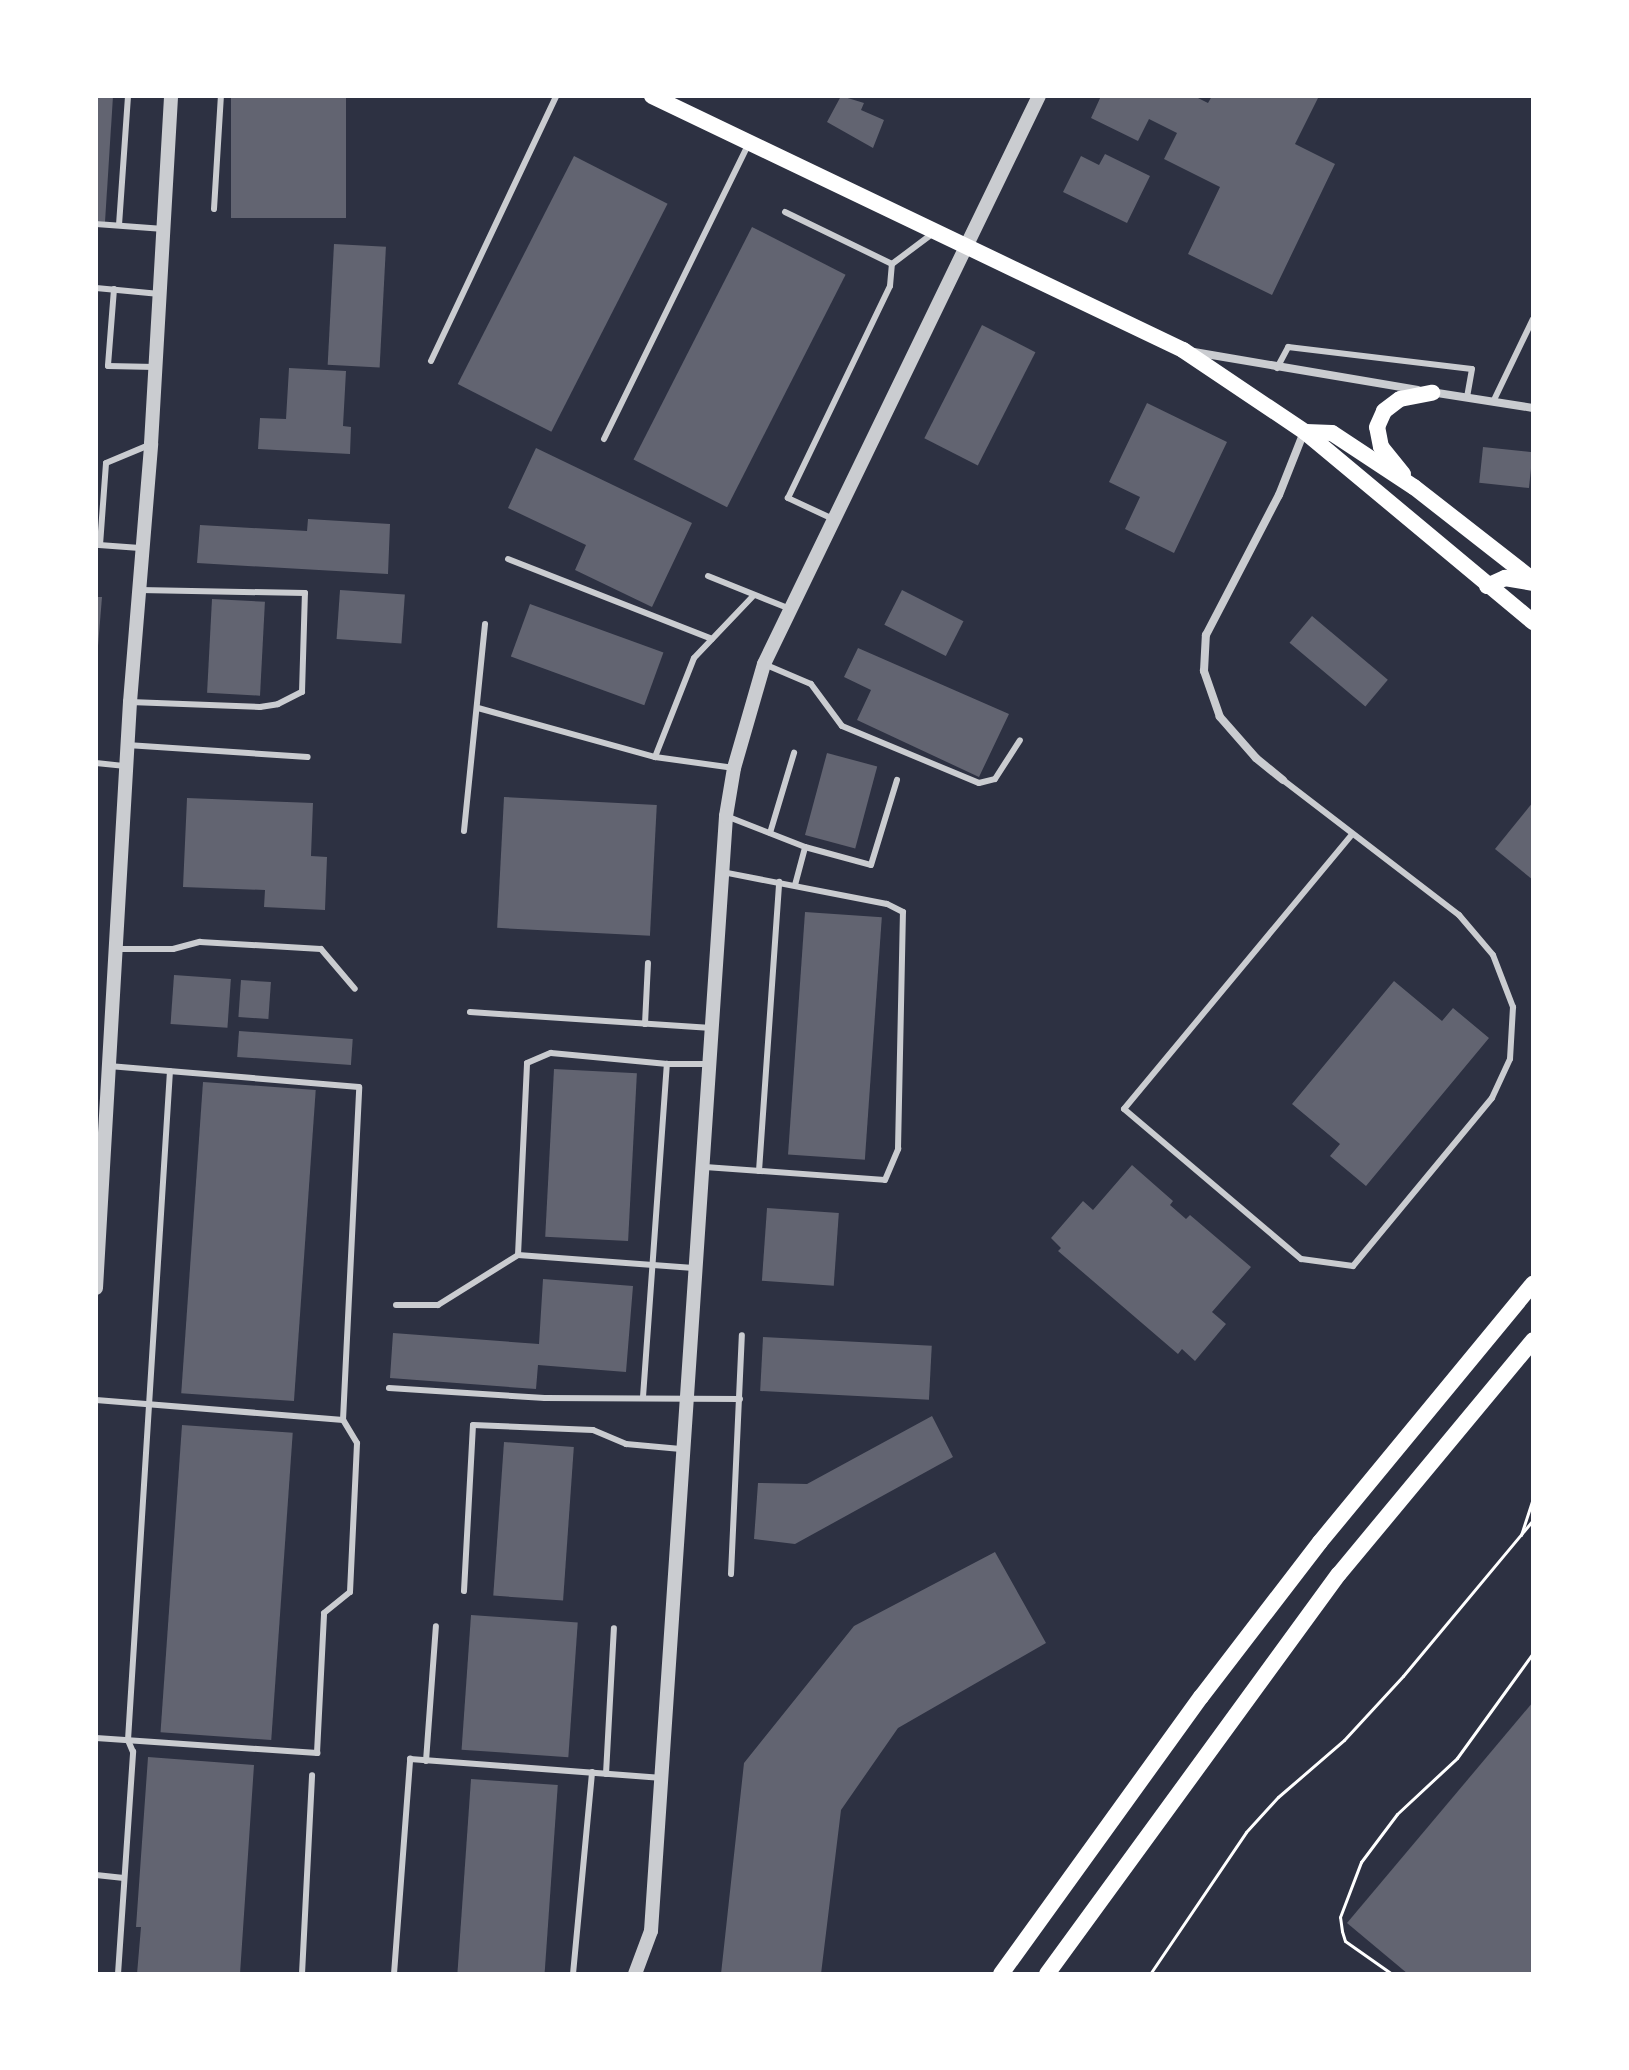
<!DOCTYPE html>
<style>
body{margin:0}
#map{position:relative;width:1629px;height:2070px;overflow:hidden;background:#2d3142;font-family:Signika,sans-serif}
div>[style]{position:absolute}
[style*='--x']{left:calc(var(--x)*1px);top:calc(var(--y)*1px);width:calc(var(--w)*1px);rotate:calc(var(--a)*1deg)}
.building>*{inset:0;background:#626471;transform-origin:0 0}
.path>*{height:3px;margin:-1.5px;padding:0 1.5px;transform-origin:1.5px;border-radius:1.5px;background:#fff}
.service>*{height:6px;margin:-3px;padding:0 3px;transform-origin:3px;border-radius:3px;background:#caccd0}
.minor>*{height:8px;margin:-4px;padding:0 4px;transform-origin:4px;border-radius:4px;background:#caccd0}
.tertiary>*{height:14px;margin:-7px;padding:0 7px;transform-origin:7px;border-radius:7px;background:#caccd0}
.secondary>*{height:16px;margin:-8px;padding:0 8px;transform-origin:8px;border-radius:8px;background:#fff}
span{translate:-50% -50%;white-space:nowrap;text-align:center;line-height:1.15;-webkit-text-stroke:7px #fff;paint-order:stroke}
.frame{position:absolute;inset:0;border:98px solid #fff;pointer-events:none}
</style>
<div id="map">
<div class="building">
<i style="clip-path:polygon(96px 96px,113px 96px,105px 222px,96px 221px)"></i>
<i style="left:231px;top:96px;width:115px;height:122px"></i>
<i style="clip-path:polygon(841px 96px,864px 103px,861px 110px,884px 120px,873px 148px,827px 122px)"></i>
<i style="clip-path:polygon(1101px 96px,1194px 96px,1208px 103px,1212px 96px,1319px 96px,1295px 144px,1335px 164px,1272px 295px,1188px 254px,1220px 187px,1164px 159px,1177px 133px,1149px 119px,1138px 141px,1091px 118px)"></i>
<i style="clip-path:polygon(1105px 154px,1150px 176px,1127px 223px,1063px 192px,1081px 156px,1099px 165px)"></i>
<i style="left:574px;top:156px;width:105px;height:256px;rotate:27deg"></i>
<i style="left:752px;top:227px;width:105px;height:261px;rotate:27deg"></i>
<i style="left:334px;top:244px;width:52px;height:121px;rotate:3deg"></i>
<i style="left:982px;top:325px;width:60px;height:127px;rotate:27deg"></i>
<i style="clip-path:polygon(289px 368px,346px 371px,343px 426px,351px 427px,350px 454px,258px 449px,260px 418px,286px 419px)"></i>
<i style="clip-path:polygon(1147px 403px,1227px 442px,1174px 553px,1125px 529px,1140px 497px,1109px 482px)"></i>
<i style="left:1483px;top:447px;width:50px;height:36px;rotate:6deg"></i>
<i style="clip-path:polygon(536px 448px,692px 523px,652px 607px,575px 570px,586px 545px,508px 508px)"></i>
<i style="clip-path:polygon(308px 519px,390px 524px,388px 574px,197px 563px,200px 525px,307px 531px)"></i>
<i style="left:340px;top:590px;width:65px;height:49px;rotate:4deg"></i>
<i style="left:902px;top:590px;width:69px;height:39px;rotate:27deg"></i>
<i style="clip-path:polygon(96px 597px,102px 597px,98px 646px,96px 646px)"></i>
<i style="left:212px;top:599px;width:53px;height:94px;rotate:3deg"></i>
<i style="left:530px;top:604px;width:142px;height:56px;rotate:20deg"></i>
<i style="left:1312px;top:616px;width:99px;height:35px;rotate:40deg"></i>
<i style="clip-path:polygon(858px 648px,1009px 714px,979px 777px,857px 720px,871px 690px,844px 677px)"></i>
<i style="left:827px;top:753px;width:52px;height:85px;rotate:15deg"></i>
<i style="left:504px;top:797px;width:153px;height:131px;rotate:3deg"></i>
<i style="clip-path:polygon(187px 798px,313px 803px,311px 856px,327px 857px,325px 910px,264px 907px,265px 890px,183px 887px)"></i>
<i style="clip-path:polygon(1533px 802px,1533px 880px,1495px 849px)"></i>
<i style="left:805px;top:912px;width:77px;height:243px;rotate:4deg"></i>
<i style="left:174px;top:975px;width:57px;height:49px;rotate:4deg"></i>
<i style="left:241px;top:980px;width:30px;height:37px;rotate:4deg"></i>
<i style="clip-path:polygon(1394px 981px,1442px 1021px,1453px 1008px,1489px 1038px,1366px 1186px,1330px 1156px,1340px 1144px,1292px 1104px)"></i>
<i style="left:239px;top:1031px;width:114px;height:26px;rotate:4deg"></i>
<i style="left:554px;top:1069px;width:83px;height:168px;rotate:3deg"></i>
<i style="left:203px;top:1082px;width:113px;height:312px;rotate:4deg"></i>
<i style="clip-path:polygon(1132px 1165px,1173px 1201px,1170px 1205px,1186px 1219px,1190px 1215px,1251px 1267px,1212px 1312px,1226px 1324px,1195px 1361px,1182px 1349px,1178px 1354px,1058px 1251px,1061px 1248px,1051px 1238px,1083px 1201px,1093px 1210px)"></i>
<i style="left:767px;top:1208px;width:72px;height:73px;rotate:4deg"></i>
<i style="clip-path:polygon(543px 1279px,633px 1286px,626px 1372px,538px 1365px,536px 1389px,390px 1378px,393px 1333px,539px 1344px)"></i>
<i style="left:763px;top:1337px;width:169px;height:54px;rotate:3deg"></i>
<i style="clip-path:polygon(932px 1416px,953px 1457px,795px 1544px,754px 1539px,758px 1483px,807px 1484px)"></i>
<i style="left:182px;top:1425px;width:111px;height:308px;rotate:4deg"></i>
<i style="left:504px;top:1442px;width:70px;height:154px;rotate:4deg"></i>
<i style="clip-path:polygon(995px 1552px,1046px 1643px,898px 1728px,841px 1810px,821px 1974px,721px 1974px,744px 1763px,854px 1626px)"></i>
<i style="left:471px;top:1615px;width:107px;height:135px;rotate:4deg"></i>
<i style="clip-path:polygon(1533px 1702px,1533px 1974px,1408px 1974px,1347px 1923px)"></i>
<i style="clip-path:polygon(148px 1757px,254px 1765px,240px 1974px,137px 1974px,141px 1927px,136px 1927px)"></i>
<i style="left:471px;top:1779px;width:87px;height:195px;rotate:4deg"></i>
</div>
<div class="path">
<i style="--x:1521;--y:1535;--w:40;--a:-72"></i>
<i style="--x:1150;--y:1974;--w:171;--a:-55.9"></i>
<i style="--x:1246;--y:1832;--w:47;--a:-47.6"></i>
<i style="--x:1278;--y:1797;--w:87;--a:-40.8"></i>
<i style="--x:1344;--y:1740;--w:87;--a:-47.3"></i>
<i style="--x:1403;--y:1676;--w:203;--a:-50.2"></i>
<i style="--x:1392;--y:1974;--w:57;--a:-144.9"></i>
<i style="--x:1345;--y:1941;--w:10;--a:-107"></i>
<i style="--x:1342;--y:1931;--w:14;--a:-98"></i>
<i style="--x:1340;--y:1917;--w:59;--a:-69.1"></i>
<i style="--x:1361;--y:1862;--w:60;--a:-53.1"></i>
<i style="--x:1397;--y:1814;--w:82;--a:-43"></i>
<i style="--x:1457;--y:1758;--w:130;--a:-54.1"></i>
</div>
<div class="service">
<i style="--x:214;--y:209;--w:113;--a:-86.5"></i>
<i style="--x:785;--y:212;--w:119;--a:25.9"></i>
<i style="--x:892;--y:264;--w:50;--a:-36.9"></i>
<i style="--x:96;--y:224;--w:68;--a:4.2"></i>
<i style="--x:119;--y:225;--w:129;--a:-86"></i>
<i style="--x:96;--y:288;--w:64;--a:5.4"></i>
<i style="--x:114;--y:289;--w:77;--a:94.5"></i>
<i style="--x:108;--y:366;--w:47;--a:1.2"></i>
<i style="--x:431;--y:361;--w:293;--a:-64.7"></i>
<i style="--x:1277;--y:368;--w:24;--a:-62"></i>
<i style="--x:1288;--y:347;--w:185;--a:6.8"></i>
<i style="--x:1472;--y:369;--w:29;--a:100"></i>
<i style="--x:1493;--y:402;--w:92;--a:-64.3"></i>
<i style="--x:604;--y:439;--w:330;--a:-63.9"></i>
<i style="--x:833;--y:519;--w:50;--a:-155"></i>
<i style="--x:788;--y:498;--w:235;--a:-64.3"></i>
<i style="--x:890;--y:286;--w:22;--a:-85"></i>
<i style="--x:99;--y:545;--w:41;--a:4.2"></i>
<i style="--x:100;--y:545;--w:82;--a:-85.8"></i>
<i style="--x:106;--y:463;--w:47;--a:-22.7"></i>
<i style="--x:508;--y:559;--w:219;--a:21.4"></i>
<i style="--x:708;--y:576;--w:88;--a:21.9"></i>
<i style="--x:764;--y:664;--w:51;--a:23.1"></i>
<i style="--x:811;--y:684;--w:52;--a:53.6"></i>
<i style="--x:842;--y:726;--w:148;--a:22.6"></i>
<i style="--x:979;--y:783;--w:16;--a:-14"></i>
<i style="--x:995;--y:779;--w:46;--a:-57.3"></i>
<i style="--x:130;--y:702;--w:130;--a:2.2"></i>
<i style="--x:260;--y:707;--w:18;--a:-9"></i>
<i style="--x:278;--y:704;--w:27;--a:-27"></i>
<i style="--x:302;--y:692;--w:99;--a:-88.3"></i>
<i style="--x:305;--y:593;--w:165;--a:-179"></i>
<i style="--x:478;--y:708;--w:184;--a:15.5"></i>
<i style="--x:655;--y:757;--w:80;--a:7.9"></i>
<i style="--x:127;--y:745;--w:181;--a:3.8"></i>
<i style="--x:655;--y:757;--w:106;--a:-68.5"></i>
<i style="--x:694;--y:658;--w:86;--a:-46.4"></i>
<i style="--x:96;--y:763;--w:30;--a:6"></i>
<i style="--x:1283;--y:780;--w:222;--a:37.5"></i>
<i style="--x:1459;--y:915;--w:52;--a:49.6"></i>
<i style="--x:1493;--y:955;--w:56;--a:69"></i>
<i style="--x:1513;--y:1007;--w:52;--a:93.3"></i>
<i style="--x:1510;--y:1059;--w:43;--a:114.8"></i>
<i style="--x:1492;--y:1098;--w:218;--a:129.6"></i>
<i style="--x:1353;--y:1266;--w:52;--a:-172.3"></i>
<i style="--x:1301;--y:1259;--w:232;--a:-139.7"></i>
<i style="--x:1124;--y:1109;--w:357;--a:-50.3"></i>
<i style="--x:726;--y:816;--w:85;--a:21.4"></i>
<i style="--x:805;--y:847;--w:68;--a:15.3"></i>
<i style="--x:871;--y:865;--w:89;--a:-73"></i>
<i style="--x:464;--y:831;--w:208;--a:-84.2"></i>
<i style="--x:770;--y:833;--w:84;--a:-73.3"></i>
<i style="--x:795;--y:885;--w:39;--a:-75"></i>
<i style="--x:116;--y:949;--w:57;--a:0"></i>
<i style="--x:173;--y:949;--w:28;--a:-15"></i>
<i style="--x:200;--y:942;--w:121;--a:3.3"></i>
<i style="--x:321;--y:949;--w:52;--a:49.6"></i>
<i style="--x:470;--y:1012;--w:242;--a:3.8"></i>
<i style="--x:645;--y:1024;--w:61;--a:-87.2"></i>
<i style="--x:705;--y:1167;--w:180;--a:4.1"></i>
<i style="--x:885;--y:1180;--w:34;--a:-67"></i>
<i style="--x:898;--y:1149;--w:237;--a:-88.8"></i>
<i style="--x:903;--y:912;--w:18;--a:-153"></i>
<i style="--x:887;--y:904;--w:167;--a:-169"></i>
<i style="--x:759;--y:1171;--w:290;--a:-86"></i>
<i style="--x:518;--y:1255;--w:176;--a:4.2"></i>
<i style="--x:396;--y:1305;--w:42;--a:0"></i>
<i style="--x:438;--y:1305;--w:94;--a:-32"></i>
<i style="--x:518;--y:1255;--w:192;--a:-87.3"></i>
<i style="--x:527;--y:1063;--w:26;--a:-23"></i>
<i style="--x:551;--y:1053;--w:117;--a:5.4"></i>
<i style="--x:667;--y:1064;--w:41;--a:0"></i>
<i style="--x:389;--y:1388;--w:156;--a:3.7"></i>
<i style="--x:545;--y:1398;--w:195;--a:0.3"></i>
<i style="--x:643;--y:1397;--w:334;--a:-85.9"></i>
<i style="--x:96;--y:1400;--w:248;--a:4.6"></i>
<i style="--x:731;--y:1574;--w:239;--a:-87.4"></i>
<i style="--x:464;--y:1591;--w:166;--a:-86.9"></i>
<i style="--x:473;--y:1425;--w:120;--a:2.4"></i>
<i style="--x:593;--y:1430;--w:36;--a:23"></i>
<i style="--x:626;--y:1444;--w:55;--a:5.2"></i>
<i style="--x:96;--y:1738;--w:222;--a:3.9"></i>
<i style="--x:317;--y:1753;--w:140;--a:-87.1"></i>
<i style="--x:324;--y:1613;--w:33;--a:-39"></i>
<i style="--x:350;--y:1592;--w:149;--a:-87.3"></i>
<i style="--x:357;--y:1443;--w:27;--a:-121"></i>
<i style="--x:343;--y:1420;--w:333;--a:-87.2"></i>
<i style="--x:359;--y:1087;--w:251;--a:-175.2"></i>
<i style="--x:426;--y:1761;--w:135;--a:-85.8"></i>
<i style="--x:606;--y:1774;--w:146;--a:-86.9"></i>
<i style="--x:96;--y:1875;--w:28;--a:6"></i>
<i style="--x:118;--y:1974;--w:223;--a:-86.1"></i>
<i style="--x:133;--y:1752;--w:13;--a:-113"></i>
<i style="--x:128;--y:1740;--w:670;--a:-86.41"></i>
<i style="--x:302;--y:1974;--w:199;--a:-87.1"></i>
<i style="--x:394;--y:1974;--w:216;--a:-85.7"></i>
<i style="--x:410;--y:1759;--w:253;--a:4.3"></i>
<i style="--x:573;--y:1974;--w:203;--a:-84.6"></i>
</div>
<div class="minor">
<i style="--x:1194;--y:352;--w:227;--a:9.6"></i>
<i style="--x:1431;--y:392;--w:103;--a:8.9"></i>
<i style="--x:1283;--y:780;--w:35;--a:-141"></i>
<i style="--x:1256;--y:758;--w:55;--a:-131.3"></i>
<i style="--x:1220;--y:717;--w:49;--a:-109.2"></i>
<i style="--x:1204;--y:671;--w:36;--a:-87"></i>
<i style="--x:1206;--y:635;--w:158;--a:-62.5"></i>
<i style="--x:1279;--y:495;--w:68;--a:-68.4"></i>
</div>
<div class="tertiary">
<i style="--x:96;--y:1288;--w:587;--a:-86.68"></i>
<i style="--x:130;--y:702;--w:259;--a:-85.3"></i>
<i style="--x:151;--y:444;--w:349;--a:-86.7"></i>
<i style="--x:635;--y:1974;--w:46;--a:-69.6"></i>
<i style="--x:651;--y:1931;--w:1118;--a:-86.15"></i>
<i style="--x:726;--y:816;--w:49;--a:-80.5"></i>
<i style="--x:734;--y:768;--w:108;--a:-73.9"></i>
<i style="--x:764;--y:664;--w:631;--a:-64.17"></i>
</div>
<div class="secondary">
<i style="--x:652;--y:96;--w:589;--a:25.56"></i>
<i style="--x:1183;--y:350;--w:147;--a:33.9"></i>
<i style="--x:1305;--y:432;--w:297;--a:39.8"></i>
<i style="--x:1306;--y:432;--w:26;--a:2"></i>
<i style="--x:1332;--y:433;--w:98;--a:33.4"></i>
<i style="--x:1414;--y:487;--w:151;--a:38"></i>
<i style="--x:1403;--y:474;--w:35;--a:-129"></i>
<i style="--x:1381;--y:447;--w:20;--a:-101"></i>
<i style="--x:1377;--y:427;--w:17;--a:-66"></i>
<i style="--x:1384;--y:411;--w:20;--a:-37"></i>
<i style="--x:1400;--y:399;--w:33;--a:-11"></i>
<i style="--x:1487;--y:586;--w:20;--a:-24"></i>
<i style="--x:1505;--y:578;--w:28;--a:10"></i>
<i style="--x:1001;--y:1974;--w:342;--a:-54.2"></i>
<i style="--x:1201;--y:1697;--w:195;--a:-52.5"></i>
<i style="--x:1320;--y:1542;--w:335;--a:-50.5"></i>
<i style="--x:1047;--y:1974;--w:495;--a:-53.9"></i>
<i style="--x:1339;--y:1574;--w:304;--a:-50.3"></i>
</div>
<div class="frame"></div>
</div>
